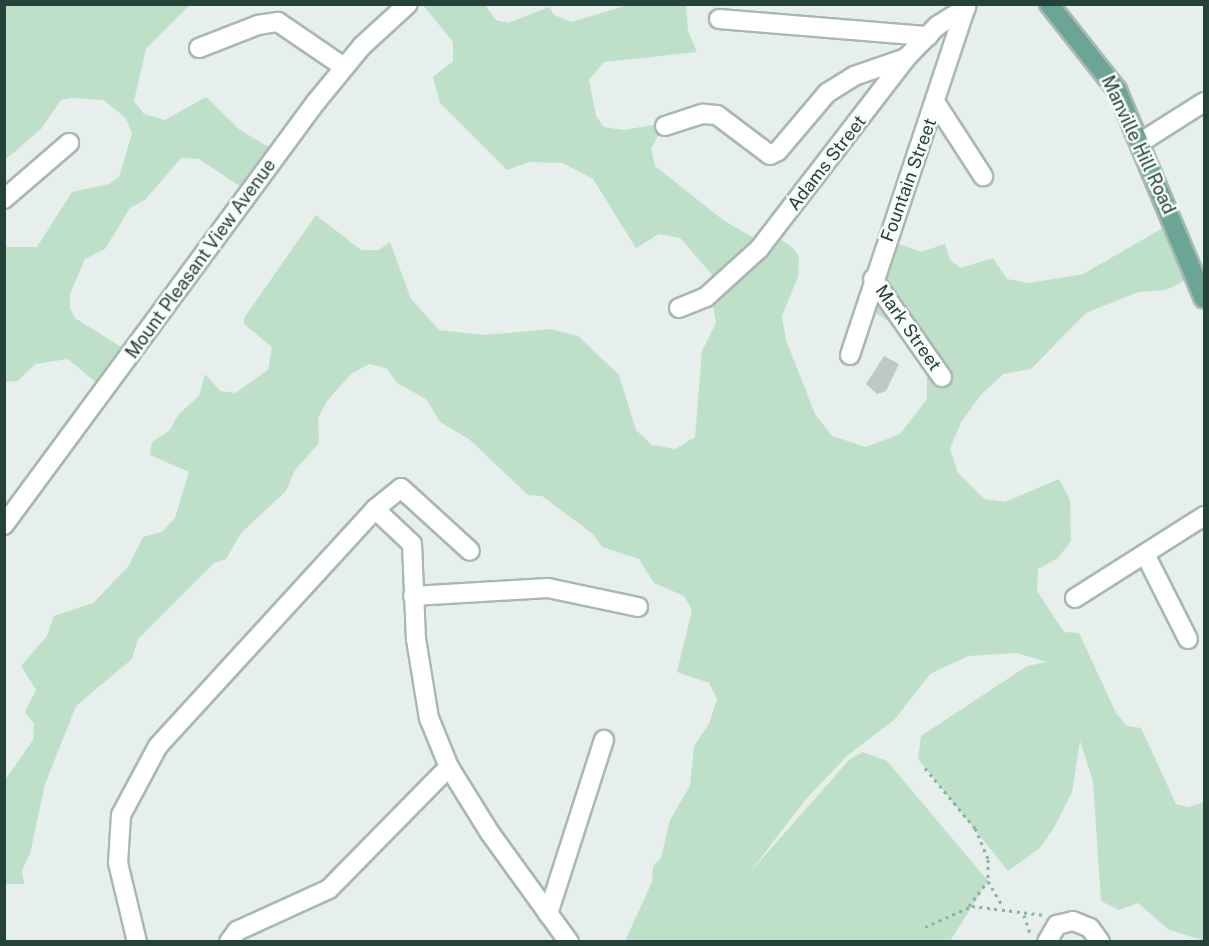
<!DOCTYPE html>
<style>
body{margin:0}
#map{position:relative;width:1209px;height:946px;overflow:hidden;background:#e6efeb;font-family:"Public Sans",sans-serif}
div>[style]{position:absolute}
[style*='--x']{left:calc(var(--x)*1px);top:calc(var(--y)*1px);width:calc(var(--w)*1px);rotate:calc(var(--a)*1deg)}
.green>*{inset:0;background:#bfe0c8}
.building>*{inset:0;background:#bbcac4}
.path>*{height:3px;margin-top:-1.5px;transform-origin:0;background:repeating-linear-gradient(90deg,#86b3a5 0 3px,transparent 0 7.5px)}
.roads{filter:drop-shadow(2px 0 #a8b8b2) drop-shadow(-2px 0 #a8b8b2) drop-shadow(0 2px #a8b8b2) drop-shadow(0 -2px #a8b8b2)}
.minor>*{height:18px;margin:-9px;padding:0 9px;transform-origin:9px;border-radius:9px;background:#fff}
.major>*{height:18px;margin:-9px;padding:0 9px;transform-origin:9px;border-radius:9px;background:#6aa596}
span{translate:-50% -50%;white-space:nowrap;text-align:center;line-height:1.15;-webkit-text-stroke:5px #f7fbf9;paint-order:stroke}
.street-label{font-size:18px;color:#24423a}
.frame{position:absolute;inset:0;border:6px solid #24423a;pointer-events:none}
</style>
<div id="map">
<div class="green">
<i style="clip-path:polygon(5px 5px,190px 5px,146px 49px,134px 101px,144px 114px,165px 120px,206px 97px,240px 130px,272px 149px,247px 191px,199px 159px,181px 158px,146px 199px,130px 208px,105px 249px,85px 259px,70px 294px,70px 308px,75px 318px,126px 350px,101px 387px,68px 359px,35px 364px,18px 381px,5px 382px,5px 247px,37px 247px,72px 192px,109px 184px,119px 177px,132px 133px,125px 117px,103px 100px,71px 98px,61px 100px,41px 129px,5px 160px)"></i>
<i style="clip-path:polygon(423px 5px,485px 5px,496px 20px,508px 23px,549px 7px,554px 15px,571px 22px,628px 5px,686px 5px,688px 31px,697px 52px,604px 62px,589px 80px,596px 116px,604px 127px,623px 130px,665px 123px,651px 149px,655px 166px,723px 220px,759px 241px,769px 231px,793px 248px,799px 257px,798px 277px,782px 316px,786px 340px,815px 414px,832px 436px,866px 447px,900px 434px,927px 399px,927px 373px,900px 329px,873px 311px,888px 240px,921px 252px,945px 244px,950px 260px,961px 268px,993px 258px,1007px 279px,1029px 283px,1083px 274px,1168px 225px,1190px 278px,1166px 290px,1138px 292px,1086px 313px,1031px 369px,1003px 374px,980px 396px,961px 422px,950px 449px,958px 473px,984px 499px,1005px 502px,1059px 479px,1070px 500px,1071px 541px,1058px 558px,1038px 569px,1037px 591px,1064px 632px,1079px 633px,1116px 713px,1127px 726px,1141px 728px,1176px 804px,1189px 807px,1204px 802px,1204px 941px,1168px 929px,1138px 903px,1119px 910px,1101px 901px,1093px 781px,1080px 741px,1072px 792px,1055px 826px,1040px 848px,1008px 871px,918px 759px,921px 736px,1027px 666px,1047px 662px,1017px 653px,968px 656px,930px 674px,895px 719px,847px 756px,806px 799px,750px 872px,850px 759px,863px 752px,887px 761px,988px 881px,950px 941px,625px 941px,652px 882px,653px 866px,661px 858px,670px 820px,690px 786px,694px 746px,709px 724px,717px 699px,709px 683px,677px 672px,692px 610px,684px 596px,654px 583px,639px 559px,602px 547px,593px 534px,542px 496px,528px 495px,469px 439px,440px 422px,426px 399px,397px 383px,386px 368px,369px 364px,351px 374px,327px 401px,318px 418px,319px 443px,295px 470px,286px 491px,241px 533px,226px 559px,214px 563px,138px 639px,132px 659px,76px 706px,45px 784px,30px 854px,22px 870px,24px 884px,5px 884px,5px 780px,33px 740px,34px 724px,25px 712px,36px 690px,21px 666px,47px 636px,54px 616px,93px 603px,128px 567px,143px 537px,162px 532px,175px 518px,189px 472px,150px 455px,152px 442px,169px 431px,179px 414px,199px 396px,205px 374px,220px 391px,235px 393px,268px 370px,272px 347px,244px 324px,244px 318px,316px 215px,361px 250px,379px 250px,390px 242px,411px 299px,439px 330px,485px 335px,550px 329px,578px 336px,619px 375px,636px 430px,652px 445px,675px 449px,695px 437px,702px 351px,716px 323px,709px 285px,714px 277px,680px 238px,659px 234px,636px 248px,593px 179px,563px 163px,529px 162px,507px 170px,440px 103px,433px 77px,453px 61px,453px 42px)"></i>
</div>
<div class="building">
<i style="clip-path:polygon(884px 356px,899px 364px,886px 391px,877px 394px,866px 384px)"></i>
</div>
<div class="path">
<i style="--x:925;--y:768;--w:78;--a:50.2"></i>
<i style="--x:975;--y:828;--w:34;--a:67"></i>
<i style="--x:988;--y:859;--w:22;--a:90"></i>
<i style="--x:969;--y:906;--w:31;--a:-53"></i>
<i style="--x:988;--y:881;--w:30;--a:60"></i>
<i style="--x:1024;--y:915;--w:19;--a:72"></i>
<i style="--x:925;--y:927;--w:51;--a:-24.1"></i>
<i style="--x:972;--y:906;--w:73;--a:7.1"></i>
</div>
<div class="roads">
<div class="minor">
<i style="--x:719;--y:19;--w:210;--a:4.7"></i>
<i style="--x:199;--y:48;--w:63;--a:-21.3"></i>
<i style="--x:258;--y:25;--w:20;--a:-9"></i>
<i style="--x:278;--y:22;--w:80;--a:34.3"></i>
<i style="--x:937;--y:105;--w:85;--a:57.1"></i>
<i style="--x:665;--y:126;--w:40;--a:-18"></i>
<i style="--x:703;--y:114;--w:14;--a:4"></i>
<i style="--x:717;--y:115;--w:66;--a:37"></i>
<i style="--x:770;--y:155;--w:9;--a:-27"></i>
<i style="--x:778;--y:151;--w:76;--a:-49.8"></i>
<i style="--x:827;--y:93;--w:32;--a:-32"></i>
<i style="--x:854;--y:76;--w:55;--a:-19.1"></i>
<i style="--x:1141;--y:142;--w:75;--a:-32.4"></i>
<i style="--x:4;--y:199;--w:86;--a:-40.7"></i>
<i style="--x:873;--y:279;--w:120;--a:54.9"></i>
<i style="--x:679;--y:308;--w:29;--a:-22"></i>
<i style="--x:706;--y:297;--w:72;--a:-42.2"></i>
<i style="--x:759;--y:249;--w:241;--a:-52.4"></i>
<i style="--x:906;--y:58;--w:45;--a:-45.9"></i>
<i style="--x:937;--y:26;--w:34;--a:-32"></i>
<i style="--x:850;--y:355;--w:370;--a:-71.6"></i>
<i style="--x:375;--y:509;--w:33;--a:-39"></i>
<i style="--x:401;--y:488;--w:93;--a:42.4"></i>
<i style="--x:4;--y:525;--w:526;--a:-53.59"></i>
<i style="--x:316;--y:102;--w:72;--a:-50.6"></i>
<i style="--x:362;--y:46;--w:62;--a:-42.4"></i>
<i style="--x:1146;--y:556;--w:93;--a:63.2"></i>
<i style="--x:413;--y:596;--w:135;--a:-3.4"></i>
<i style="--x:548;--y:588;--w:92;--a:11.9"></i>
<i style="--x:1075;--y:598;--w:153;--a:-32.4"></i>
<i style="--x:548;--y:914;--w:183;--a:-72.2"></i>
<i style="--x:137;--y:942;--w:81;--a:-103.5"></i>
<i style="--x:118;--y:863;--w:48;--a:-86.4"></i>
<i style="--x:121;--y:815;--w:78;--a:-61.8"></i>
<i style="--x:158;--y:746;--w:321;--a:-47.5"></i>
<i style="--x:375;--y:509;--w:51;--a:43.4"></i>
<i style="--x:412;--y:544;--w:95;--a:87.6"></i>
<i style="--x:416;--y:639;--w:80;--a:80.7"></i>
<i style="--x:429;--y:718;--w:53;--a:67.8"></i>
<i style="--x:449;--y:767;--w:78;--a:58.2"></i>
<i style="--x:490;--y:833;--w:135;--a:54.1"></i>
<i style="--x:229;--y:942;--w:14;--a:-54"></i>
<i style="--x:237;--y:931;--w:101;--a:-24.5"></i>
<i style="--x:329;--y:889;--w:171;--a:-45.5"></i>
<i style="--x:1047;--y:942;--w:20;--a:-60"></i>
<i style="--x:1057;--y:925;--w:16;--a:-14"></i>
<i style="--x:1073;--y:921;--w:18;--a:22"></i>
<i style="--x:1090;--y:928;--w:17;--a:54"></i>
</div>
<div class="major">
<i style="--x:1049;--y:4;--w:110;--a:51.7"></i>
<i style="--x:1117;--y:90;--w:226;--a:67.4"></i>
</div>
</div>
<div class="street-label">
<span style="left:1138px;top:145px;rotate:65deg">Manville Hill Road</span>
<span style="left:827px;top:163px;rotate:-52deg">Adams Street</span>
<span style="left:909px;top:180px;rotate:-70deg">Fountain Street</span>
<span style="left:201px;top:259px;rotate:-54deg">Mount Pleasant View Avenue</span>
<span style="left:908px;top:328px;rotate:55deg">Mark Street</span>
</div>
<div class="frame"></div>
</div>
